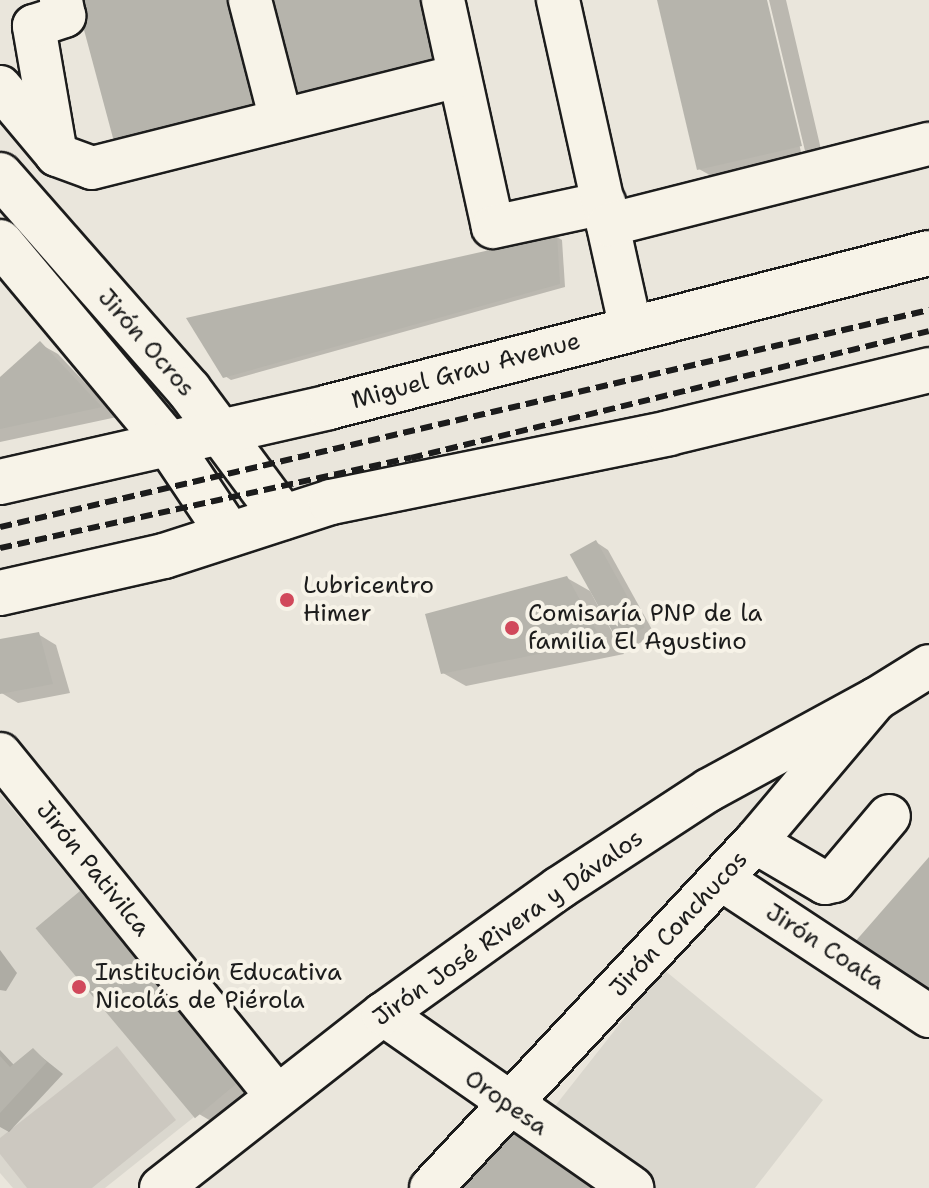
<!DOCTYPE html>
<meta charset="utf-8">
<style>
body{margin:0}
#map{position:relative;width:929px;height:1188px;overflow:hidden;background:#eae6dc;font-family:"Shantell Sans",sans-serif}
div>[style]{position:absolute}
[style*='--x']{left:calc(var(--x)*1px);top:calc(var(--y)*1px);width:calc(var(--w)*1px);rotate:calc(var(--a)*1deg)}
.built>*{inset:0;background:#dad7ce}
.green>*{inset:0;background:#ccc8c0}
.shadow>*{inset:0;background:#0003}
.building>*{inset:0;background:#b6b4ac;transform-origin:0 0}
.roads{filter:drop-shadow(2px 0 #1c1c1c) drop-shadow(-2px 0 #1c1c1c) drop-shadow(0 2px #1c1c1c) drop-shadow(0 -2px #1c1c1c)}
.minor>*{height:42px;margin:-21px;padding:0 21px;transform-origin:21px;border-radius:21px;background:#f7f3e8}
.major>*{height:44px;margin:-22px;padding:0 22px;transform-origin:22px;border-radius:22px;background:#f7f3e8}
.rail>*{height:6px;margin-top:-3px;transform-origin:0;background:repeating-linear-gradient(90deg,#1c1c1c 0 12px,transparent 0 18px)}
.dots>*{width:22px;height:22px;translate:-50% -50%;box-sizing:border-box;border:4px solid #f7f3e8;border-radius:50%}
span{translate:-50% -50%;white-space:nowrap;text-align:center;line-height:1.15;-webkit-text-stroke:8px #f7f3e8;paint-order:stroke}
.street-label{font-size:24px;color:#1c1c1c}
.poi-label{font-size:24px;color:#1c1c1c}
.left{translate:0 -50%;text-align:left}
</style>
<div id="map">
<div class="built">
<i style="clip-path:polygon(0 794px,238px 1082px,105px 1188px,13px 1188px,0 1173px)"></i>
<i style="clip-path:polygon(663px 969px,823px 1100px,755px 1188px,656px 1188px,548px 1115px)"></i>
</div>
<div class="green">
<i style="clip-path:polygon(117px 1046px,176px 1120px,92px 1188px,27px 1188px,0 1154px,0 1138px)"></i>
</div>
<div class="shadow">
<i style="clip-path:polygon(659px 0,765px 0,802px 156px,806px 155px,769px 0,786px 0,823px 158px,722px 182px,699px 169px)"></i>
<i style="clip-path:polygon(557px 237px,562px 240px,565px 287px,231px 380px,225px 376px)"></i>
<i style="clip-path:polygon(40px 344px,58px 354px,117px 417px,0 442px,0 379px)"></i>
<i style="clip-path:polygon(596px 542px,608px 550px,655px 635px,634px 646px,622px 639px)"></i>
<i style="clip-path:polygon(567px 578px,590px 591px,624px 654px,466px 686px,443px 673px)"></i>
<i style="clip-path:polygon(38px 634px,56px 645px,70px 693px,18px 703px,0 692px,0 641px)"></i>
<i style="clip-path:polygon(80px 894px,98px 904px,254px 1093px,216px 1124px,199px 1114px,43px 933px)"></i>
<i style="clip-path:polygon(0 950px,17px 973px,6px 991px,0 990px)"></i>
<i style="clip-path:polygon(0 1050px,14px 1065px,33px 1050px,63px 1074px,9px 1132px,0 1127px)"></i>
</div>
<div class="building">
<i style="clip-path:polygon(76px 0,237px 0,268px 113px,117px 153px)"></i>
<i style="clip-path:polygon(265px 0,426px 0,442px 62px,290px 99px)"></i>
<i style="clip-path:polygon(657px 0,767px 0,802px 146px,697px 170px)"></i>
<i style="clip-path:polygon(557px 235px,560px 284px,223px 378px,186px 318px)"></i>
<i style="clip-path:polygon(40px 341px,102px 407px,0 429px,0 377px)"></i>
<i style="left:596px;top:540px;width:100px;height:30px;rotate:61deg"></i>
<i style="clip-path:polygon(567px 576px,602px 641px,441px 674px,425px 614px)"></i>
<i style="clip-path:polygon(39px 632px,53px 684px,0 694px,0 639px)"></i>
<i style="clip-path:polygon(929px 857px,929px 1006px,847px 951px)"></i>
<i style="left:80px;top:891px;width:248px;height:58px;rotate:50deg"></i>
<i style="clip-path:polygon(33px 1048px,47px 1062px,0 1113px,0 1056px,10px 1067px)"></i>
<i style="clip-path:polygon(511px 1122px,611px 1188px,457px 1188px)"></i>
</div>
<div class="roads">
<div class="minor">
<i style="--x:250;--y:0;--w:124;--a:75.5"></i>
<i style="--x:443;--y:0;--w:232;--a:77.6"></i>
<i style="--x:493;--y:227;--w:114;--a:-12.2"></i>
<i style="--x:558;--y:0;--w:336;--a:77.5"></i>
<i style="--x:0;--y:87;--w:89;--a:50"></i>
<i style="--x:57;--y:155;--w:37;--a:20"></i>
<i style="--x:92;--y:168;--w:378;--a:-14.1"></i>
<i style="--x:56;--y:154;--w:130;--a:-99.8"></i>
<i style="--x:34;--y:26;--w:32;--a:-18"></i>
<i style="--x:64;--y:16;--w:16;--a:-101"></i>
<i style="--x:608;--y:225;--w:331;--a:-14.2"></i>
<i style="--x:0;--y:754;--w:440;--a:51"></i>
<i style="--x:755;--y:842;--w:81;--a:30.4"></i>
<i style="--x:825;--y:883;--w:9;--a:-13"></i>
<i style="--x:834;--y:881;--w:85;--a:-49.8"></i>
<i style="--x:721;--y:879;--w:249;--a:33.4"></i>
<i style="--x:383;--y:1014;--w:304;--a:34.9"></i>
<i style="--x:161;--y:1188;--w:282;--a:-38.1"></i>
<i style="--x:383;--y:1014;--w:216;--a:-35.6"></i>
<i style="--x:559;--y:888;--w:179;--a:-33.2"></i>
<i style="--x:709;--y:790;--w:190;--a:-28.6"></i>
<i style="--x:431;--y:1188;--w:474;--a:-46.9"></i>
<i style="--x:755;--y:842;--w:187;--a:-49.8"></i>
<i style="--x:876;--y:699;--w:62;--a:-31.9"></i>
</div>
<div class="major">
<i style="--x:0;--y:175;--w:286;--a:48.7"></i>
<i style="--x:189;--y:390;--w:158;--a:53.5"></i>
<i style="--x:0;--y:242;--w:262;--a:50.1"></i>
<i style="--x:168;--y:443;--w:110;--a:56.2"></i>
<i style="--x:0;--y:482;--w:337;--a:-12.8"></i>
<i style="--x:329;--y:407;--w:619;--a:-14.4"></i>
<i style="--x:0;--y:593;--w:168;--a:-12.7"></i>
<i style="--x:164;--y:556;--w:176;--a:-17.9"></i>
<i style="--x:331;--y:502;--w:345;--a:-11.5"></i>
<i style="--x:669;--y:433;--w:268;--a:-13.6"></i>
</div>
</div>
<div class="rail">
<i style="--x:0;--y:527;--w:954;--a:-13.15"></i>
<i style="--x:0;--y:548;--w:421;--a:-12.4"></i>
<i style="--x:411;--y:458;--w:533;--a:-13.78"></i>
</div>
<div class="dots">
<i style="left:287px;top:600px;background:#d1495b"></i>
<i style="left:512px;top:628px;background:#d1495b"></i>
<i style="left:79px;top:987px;background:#d1495b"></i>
</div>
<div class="street-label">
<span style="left:146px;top:343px;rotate:49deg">Jirón Ocros</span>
<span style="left:466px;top:371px;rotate:-15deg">Miguel Grau Avenue</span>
<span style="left:93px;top:869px;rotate:51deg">Jirón Pativilca</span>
<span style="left:679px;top:924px;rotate:-47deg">Jirón Conchucos</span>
<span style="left:508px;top:928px;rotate:-35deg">Jirón José Rivera y Dávalos</span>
<span style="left:825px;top:947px;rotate:33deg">Jirón Coata</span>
<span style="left:506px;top:1103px;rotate:35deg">Oropesa</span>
</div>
<div class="poi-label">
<span class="left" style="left:303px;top:600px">Lubricentro<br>Himer</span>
<span class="left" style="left:528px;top:628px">Comisaría PNP de la<br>familia El Agustino</span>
<span class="left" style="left:95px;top:987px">Institución Educativa<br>Nicolás de Piérola</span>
</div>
</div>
